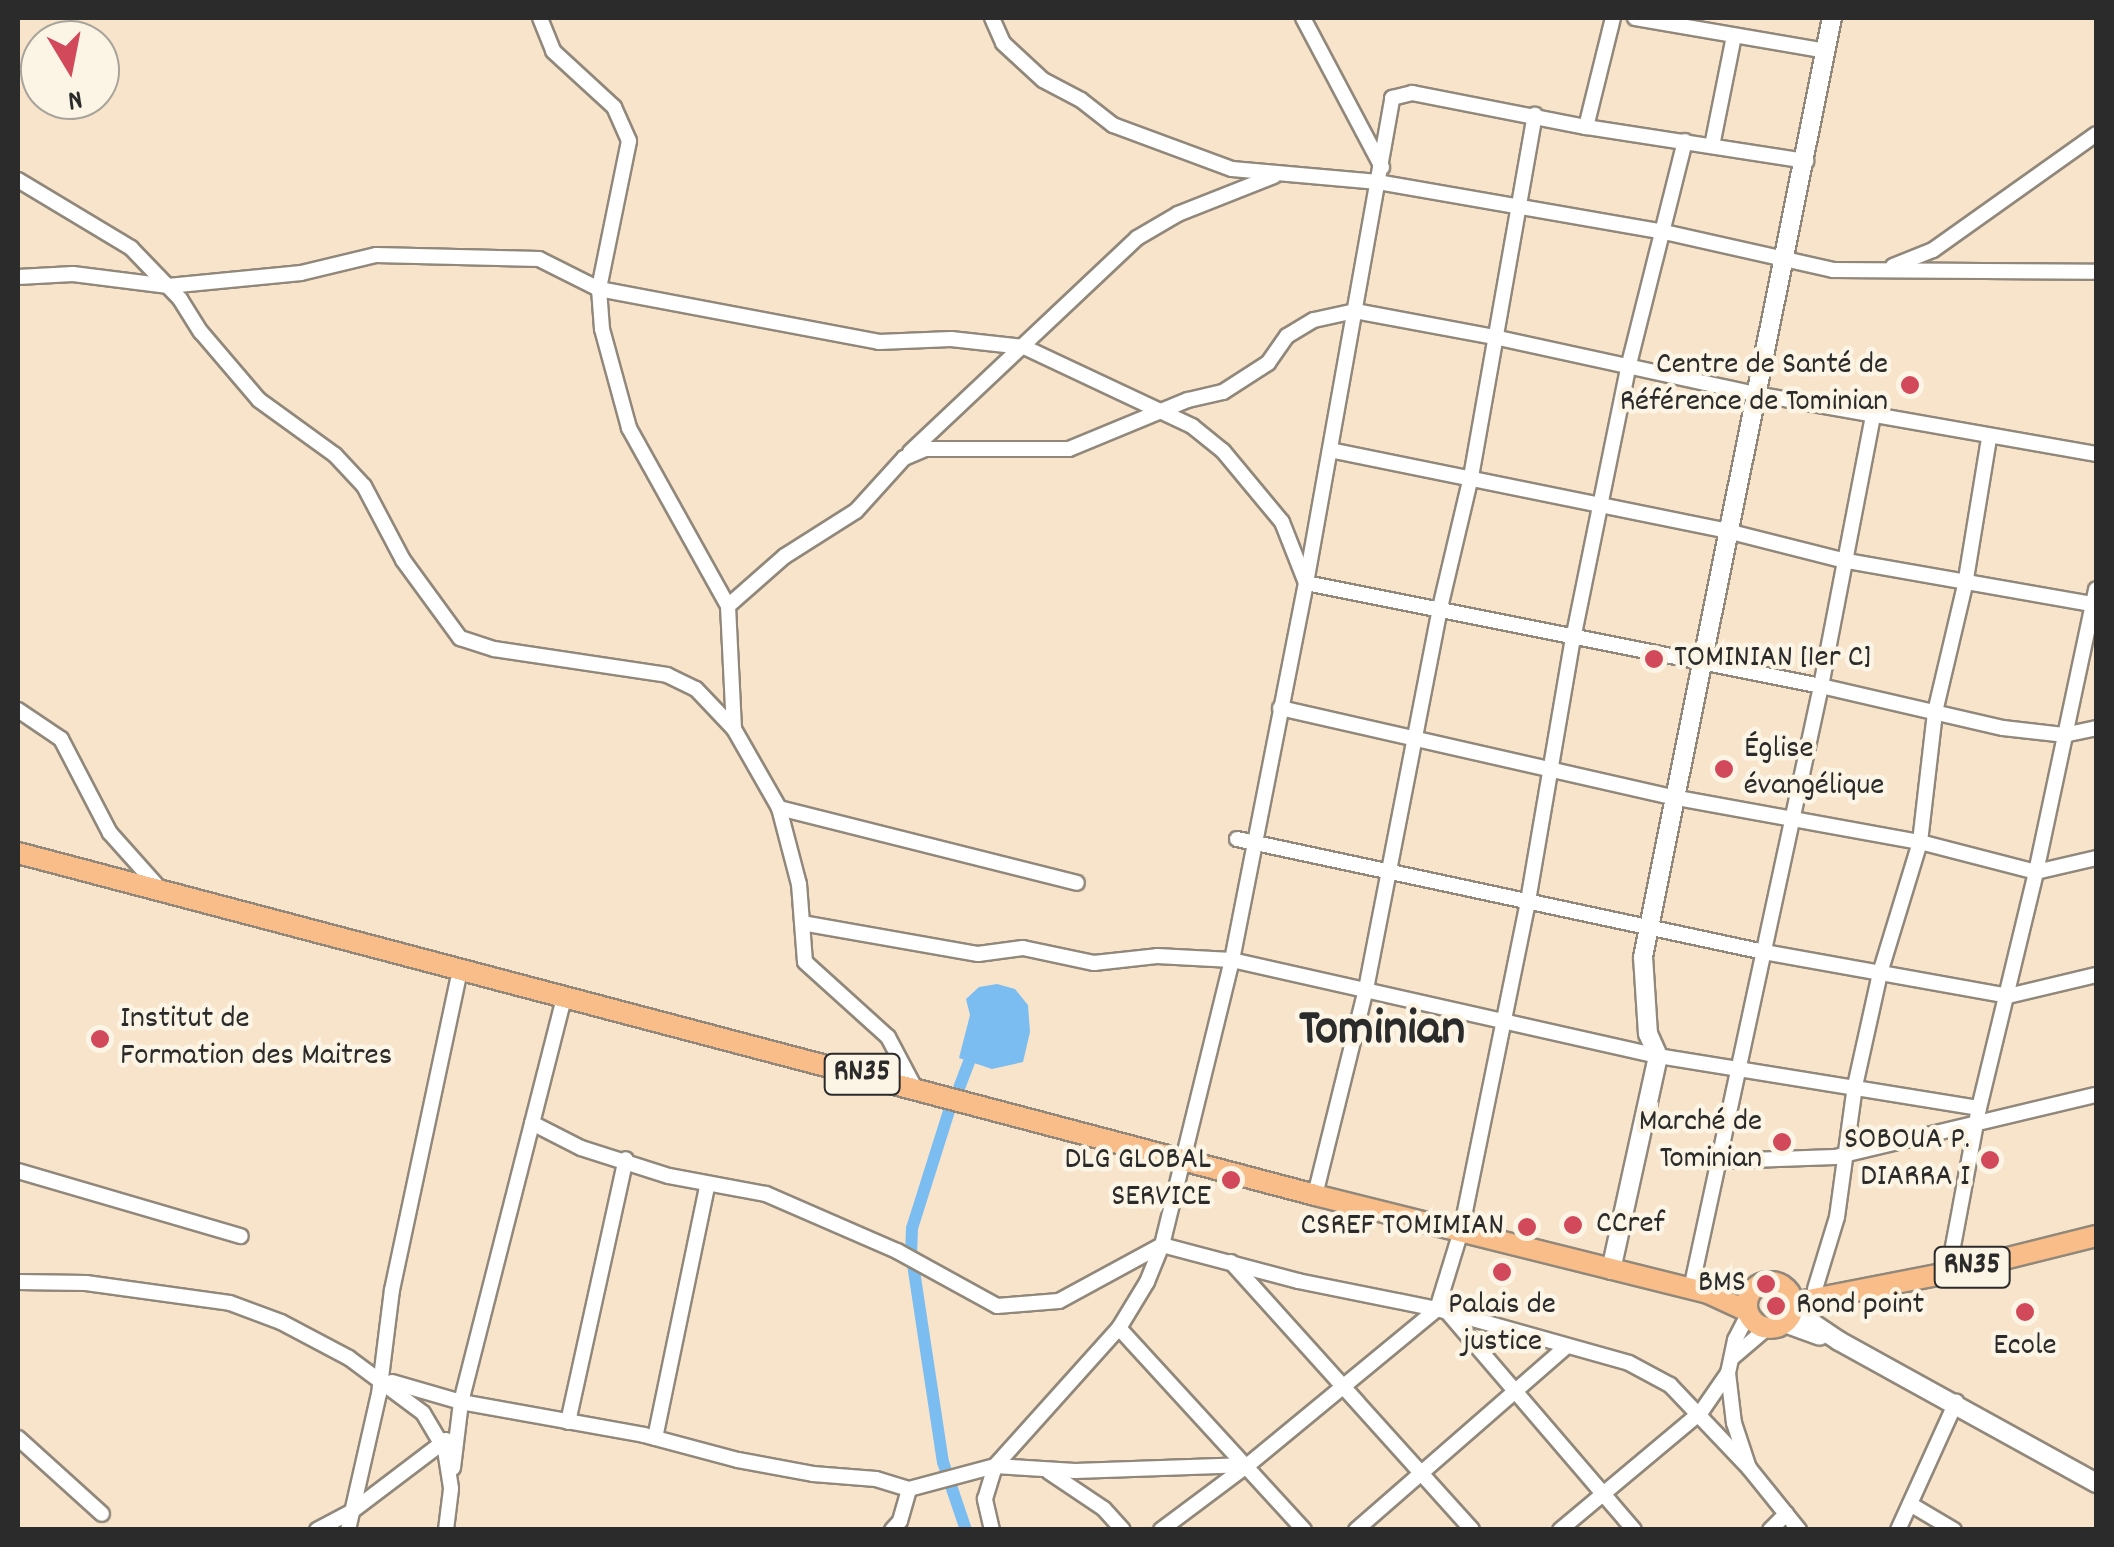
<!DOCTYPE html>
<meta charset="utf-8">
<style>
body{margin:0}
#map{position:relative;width:2114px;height:1547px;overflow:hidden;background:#f7e4cb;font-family:Dekko,sans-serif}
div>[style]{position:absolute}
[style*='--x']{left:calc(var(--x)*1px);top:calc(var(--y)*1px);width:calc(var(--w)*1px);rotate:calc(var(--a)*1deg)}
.water>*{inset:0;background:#7bbdf0}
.canal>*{height:12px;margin:-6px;padding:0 6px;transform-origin:6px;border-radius:6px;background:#7bbdf0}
.roads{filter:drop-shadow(2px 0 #91887b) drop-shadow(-2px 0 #91887b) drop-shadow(0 2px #91887b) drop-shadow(0 -2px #91887b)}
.minor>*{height:14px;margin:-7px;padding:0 7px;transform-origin:7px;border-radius:7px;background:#fff}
.tertiary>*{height:18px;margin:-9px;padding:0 9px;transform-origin:9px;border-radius:9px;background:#fff}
.primary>*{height:20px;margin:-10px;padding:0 10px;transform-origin:10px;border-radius:10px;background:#f8bd89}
.primary>.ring{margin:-10px;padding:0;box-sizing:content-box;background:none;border:20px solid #f8bd89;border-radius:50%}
.dots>*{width:28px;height:28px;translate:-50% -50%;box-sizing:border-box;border:5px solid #fcf5e5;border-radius:50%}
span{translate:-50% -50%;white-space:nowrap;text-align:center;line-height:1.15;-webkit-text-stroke:9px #fcf5e5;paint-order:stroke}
.shield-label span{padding:2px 8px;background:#fcf5e5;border:2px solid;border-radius:8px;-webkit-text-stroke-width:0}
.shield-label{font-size:30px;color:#2b2b2b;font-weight:700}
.poi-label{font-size:32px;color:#2b2b2b}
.right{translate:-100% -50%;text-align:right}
.left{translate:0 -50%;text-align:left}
.town-label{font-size:52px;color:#2b2b2b;font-weight:700}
.frame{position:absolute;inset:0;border:20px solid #2b2b2b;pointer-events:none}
.north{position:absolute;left:20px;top:20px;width:100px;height:100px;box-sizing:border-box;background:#fcf5e5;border:2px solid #a8a49b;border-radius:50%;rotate:170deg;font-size:28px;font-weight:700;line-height:40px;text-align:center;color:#2b2b2b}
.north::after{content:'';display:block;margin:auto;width:35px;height:45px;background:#d1495b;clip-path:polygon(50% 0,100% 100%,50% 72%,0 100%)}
</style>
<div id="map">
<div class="water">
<i style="clip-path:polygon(997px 984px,1015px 989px,1028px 1005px,1030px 1032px,1023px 1062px,992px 1069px,959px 1058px,970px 1015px,966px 999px,979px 987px)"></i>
</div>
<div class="canal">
<i style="--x:959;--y:1088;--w:34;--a:-69"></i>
<i style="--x:949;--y:1111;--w:123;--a:107.5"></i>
<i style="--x:912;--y:1228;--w:23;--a:92"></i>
<i style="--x:911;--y:1251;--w:213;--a:81.4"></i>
<i style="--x:943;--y:1462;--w:72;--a:71.3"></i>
</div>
<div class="roads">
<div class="minor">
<i style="--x:540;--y:18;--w:35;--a:68"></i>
<i style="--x:553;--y:51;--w:83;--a:42.6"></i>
<i style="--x:614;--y:107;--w:37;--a:66"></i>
<i style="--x:629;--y:141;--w:151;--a:101.5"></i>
<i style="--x:599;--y:289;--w:40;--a:85.7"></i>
<i style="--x:602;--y:329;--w:103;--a:74.7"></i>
<i style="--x:629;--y:428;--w:204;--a:60.9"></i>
<i style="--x:728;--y:606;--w:123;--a:87.2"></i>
<i style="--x:734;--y:729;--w:91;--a:60.3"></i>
<i style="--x:779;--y:808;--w:79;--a:75.3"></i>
<i style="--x:799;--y:884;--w:78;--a:85.6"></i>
<i style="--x:805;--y:962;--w:112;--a:42.1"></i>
<i style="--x:888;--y:1037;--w:58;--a:62.1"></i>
<i style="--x:992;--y:18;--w:27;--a:66"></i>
<i style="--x:1003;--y:43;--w:54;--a:42.8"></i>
<i style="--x:1043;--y:80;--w:43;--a:27.8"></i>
<i style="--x:1081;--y:100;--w:41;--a:38"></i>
<i style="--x:1113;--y:125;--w:127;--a:20.3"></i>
<i style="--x:1232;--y:169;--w:147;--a:5.1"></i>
<i style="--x:1378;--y:182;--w:286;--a:9.9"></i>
<i style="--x:1660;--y:231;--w:177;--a:12.7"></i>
<i style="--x:1833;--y:270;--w:263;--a:0.4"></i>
<i style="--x:1303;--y:18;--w:169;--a:62.1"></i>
<i style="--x:1635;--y:18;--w:194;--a:9.8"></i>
<i style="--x:1586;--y:127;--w:112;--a:-76.1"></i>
<i style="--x:1712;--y:146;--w:112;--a:-78.7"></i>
<i style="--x:18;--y:180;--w:132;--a:31"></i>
<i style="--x:131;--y:248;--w:71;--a:46.1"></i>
<i style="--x:180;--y:299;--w:39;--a:58"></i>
<i style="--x:201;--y:332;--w:89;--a:49.5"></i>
<i style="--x:259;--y:400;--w:94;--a:35.9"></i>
<i style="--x:335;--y:455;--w:42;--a:46.9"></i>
<i style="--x:364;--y:486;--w:84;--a:62.2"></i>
<i style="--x:403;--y:560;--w:97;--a:53.8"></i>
<i style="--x:460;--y:638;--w:36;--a:18"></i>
<i style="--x:494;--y:649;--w:175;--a:8.5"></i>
<i style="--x:667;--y:675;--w:32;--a:26"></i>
<i style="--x:696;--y:689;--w:55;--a:46.5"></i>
<i style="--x:1893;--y:266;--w:43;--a:-21.8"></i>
<i style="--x:1933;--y:250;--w:200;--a:-35.4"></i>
<i style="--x:18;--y:277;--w:55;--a:-3.1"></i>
<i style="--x:73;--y:274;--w:96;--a:7.2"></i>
<i style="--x:168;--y:286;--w:134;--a:-5.6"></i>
<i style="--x:301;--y:273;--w:77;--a:-13.5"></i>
<i style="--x:376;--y:255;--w:163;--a:1.4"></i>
<i style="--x:539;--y:259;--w:67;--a:26.6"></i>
<i style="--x:599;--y:289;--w:285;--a:10.7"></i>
<i style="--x:879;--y:342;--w:72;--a:-2.4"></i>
<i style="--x:951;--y:339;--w:73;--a:6.3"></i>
<i style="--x:1024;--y:347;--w:186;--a:25.2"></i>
<i style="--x:1192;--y:426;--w:40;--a:39"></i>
<i style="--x:1223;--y:451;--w:92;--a:50.3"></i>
<i style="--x:1282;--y:522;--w:66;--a:68.5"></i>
<i style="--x:1306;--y:583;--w:525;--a:11.31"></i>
<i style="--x:1821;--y:686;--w:187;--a:13"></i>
<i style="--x:2003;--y:728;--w:61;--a:6.5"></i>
<i style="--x:2064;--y:735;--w:33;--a:-12"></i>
<i style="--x:1330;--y:450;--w:405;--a:11.5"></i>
<i style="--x:1727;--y:531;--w:119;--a:14.2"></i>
<i style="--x:1842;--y:560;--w:258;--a:10"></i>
<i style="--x:910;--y:452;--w:312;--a:-43.3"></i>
<i style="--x:1137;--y:238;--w:48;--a:-30.3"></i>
<i style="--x:1178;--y:214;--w:103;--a:-21.6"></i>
<i style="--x:728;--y:606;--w:76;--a:-41.3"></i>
<i style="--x:785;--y:556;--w:84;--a:-32.4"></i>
<i style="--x:856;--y:511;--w:72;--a:-47.8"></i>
<i style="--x:904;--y:458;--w:23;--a:-23"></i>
<i style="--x:925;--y:449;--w:144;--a:0"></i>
<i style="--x:1069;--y:449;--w:129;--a:-22.4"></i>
<i style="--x:1188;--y:400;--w:36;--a:-13"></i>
<i style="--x:1223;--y:392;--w:54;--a:-32.8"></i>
<i style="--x:1268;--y:363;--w:33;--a:-55"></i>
<i style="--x:1287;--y:336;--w:31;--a:-31"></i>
<i style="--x:1314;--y:320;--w:42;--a:-12.4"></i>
<i style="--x:1355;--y:311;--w:141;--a:10.6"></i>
<i style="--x:1494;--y:337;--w:268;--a:12.3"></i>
<i style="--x:1756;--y:394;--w:345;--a:10"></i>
<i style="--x:1280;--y:708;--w:402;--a:12.8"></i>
<i style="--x:1672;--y:797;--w:252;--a:10.3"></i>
<i style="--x:1920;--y:842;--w:120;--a:14.5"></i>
<i style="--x:2036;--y:872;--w:62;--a:-13.1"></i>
<i style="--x:18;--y:710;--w:52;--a:34"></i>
<i style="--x:61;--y:739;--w:106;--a:62.5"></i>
<i style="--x:110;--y:833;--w:76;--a:48.2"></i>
<i style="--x:779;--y:808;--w:307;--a:14.1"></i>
<i style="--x:1237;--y:839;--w:539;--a:12.1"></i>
<i style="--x:1764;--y:952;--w:248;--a:10.2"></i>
<i style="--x:2008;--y:996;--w:90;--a:-13.4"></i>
<i style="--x:802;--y:923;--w:179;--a:10"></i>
<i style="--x:978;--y:954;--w:45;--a:-7.6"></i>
<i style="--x:1023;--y:948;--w:73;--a:11.9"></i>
<i style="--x:1094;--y:963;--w:63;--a:-6.3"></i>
<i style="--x:1157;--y:956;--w:75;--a:3.1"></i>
<i style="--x:1232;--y:960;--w:437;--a:12.7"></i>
<i style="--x:1658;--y:1056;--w:325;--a:9.2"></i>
<i style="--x:532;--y:1123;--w:55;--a:27"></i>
<i style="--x:581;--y:1148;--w:92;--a:17.7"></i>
<i style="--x:669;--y:1176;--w:99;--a:10.5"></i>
<i style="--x:766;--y:1194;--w:143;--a:23.5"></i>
<i style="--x:897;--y:1251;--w:114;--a:28.8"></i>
<i style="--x:997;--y:1306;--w:62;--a:-4.6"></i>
<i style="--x:1059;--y:1301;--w:117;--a:-28.5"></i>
<i style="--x:1162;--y:1245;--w:141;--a:14.8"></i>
<i style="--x:1298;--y:1281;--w:142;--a:11.4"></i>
<i style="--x:1437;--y:1309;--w:199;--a:15.7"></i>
<i style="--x:1629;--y:1363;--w:47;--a:28.2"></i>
<i style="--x:1670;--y:1385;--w:115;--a:46.4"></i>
<i style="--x:1722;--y:1161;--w:113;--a:-2"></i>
<i style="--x:1835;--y:1157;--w:268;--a:-13.4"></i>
<i style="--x:18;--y:1171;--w:232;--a:16.3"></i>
<i style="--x:1315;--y:1195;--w:212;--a:-76.1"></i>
<i style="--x:1366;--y:989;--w:384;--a:-79"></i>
<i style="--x:1439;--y:612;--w:139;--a:-76.7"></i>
<i style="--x:1471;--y:477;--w:368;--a:-80"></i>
<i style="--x:1231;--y:1262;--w:360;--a:48"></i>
<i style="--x:1948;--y:1273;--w:168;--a:-79.4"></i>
<i style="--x:1979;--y:1108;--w:243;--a:-76.4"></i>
<i style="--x:2036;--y:872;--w:289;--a:-78"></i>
<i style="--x:18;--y:1282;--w:68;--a:0.8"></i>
<i style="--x:86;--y:1283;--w:145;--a:7.9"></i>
<i style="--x:230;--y:1303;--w:54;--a:20.4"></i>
<i style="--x:281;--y:1322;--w:77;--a:27.9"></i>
<i style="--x:349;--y:1358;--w:92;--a:36.6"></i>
<i style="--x:423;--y:1413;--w:43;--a:59.3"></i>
<i style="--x:445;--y:1450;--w:39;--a:81"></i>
<i style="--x:451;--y:1489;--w:41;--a:97"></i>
<i style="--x:1691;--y:1289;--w:617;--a:-77.83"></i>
<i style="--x:1821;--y:686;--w:276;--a:-79.1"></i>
<i style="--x:1815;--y:1289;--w:75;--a:-73"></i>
<i style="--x:1837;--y:1217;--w:132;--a:-82.2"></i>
<i style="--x:1855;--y:1086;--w:116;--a:-77.5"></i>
<i style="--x:1880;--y:973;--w:137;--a:-73"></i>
<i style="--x:1920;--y:842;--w:131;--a:-83.4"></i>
<i style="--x:1935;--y:712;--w:130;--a:-76.7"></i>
<i style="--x:1965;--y:585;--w:149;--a:-80.7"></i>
<i style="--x:1449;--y:1314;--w:284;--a:49.4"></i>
<i style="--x:1119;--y:1328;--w:274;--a:47.5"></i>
<i style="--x:1732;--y:1358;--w:46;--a:-40.6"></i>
<i style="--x:1728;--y:1373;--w:50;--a:83.2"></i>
<i style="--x:1734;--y:1423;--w:47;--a:71.6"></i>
<i style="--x:1749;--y:1468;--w:80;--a:51.1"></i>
<i style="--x:392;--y:1382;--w:72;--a:16.2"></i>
<i style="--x:461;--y:1402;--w:186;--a:10.2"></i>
<i style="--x:644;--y:1435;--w:97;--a:14.9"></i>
<i style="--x:738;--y:1460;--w:76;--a:10.6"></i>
<i style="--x:813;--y:1474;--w:63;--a:4.5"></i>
<i style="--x:876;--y:1479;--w:34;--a:17"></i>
<i style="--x:568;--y:1422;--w:269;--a:-77.6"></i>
<i style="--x:18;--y:1438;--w:113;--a:42.1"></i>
<i style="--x:655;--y:1438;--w:257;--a:-78.3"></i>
<i style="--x:453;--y:1468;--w:66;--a:-83.1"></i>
<i style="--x:461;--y:1402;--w:418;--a:-75.7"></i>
<i style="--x:1049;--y:1472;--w:66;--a:33.9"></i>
<i style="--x:1104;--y:1509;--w:28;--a:48"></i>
<i style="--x:1910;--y:1504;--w:51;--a:30.6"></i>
<i style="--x:317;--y:1530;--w:38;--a:-28"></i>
<i style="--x:351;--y:1512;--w:119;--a:-37.2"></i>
<i style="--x:348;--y:1530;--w:139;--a:-77.2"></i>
<i style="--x:379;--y:1394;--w:105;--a:-82.9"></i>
<i style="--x:392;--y:1290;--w:327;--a:-78"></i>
<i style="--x:892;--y:1530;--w:12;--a:-48"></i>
<i style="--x:900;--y:1521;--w:33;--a:-74"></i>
<i style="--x:909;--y:1489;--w:89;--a:-15"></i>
<i style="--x:995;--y:1466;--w:80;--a:3.6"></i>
<i style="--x:1075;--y:1471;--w:173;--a:-2"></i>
<i style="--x:992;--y:1530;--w:32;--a:-103"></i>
<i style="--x:985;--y:1499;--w:34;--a:-73"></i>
<i style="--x:995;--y:1466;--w:186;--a:-48.1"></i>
<i style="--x:1119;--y:1328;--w:54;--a:-58.7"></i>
<i style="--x:1147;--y:1282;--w:40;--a:-68"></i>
<i style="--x:1162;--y:1245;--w:293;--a:-76.2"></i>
<i style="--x:1232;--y:960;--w:384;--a:-78.9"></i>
<i style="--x:1306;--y:583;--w:493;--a:-79.9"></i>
<i style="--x:1392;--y:98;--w:21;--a:-14"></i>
<i style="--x:1412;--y:93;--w:177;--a:11.1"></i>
<i style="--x:1586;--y:127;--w:223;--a:8.8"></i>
<i style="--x:1161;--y:1530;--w:109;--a:-36.8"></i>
<i style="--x:1248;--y:1465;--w:245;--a:-39.5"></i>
<i style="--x:1437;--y:1309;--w:82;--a:-72.9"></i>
<i style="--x:1461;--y:1231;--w:337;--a:-78.5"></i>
<i style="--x:1528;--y:901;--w:266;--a:-80.3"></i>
<i style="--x:1573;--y:639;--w:277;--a:-78.5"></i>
<i style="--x:1628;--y:368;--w:234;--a:-75.9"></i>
<i style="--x:1356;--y:1530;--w:280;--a:-41.1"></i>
<i style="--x:1560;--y:1530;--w:184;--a:-39.9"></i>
<i style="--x:1701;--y:1412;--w:47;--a:-55.3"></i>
<i style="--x:1728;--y:1373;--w:34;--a:-78"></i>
<i style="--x:1735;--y:1340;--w:29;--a:-63"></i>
<i style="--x:1770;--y:1530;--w:23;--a:-45"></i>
<i style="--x:1898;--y:1530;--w:141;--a:-65.6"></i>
</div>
<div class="tertiary">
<i style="--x:1611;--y:1270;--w:219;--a:-77.6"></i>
<i style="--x:1658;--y:1056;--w:24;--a:-114"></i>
<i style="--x:1648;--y:1034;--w:77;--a:-93.7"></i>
<i style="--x:1643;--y:957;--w:958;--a:-78.62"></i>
<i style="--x:1793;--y:1310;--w:55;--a:34"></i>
<i style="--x:1839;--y:1341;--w:294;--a:28.9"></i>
<i style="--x:1785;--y:1323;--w:37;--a:20"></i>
</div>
<div class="primary">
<i style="--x:18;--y:853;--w:1341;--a:14.77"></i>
<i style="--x:1315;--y:1195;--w:405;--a:14"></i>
<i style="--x:1708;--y:1293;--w:43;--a:24.8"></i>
<i class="ring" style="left:1747px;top:1282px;width:26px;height:26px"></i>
<i style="--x:1793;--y:1303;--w:158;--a:-11"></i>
<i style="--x:1948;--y:1273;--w:153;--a:-14"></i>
</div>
</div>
<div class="dots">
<i style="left:1910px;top:385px;background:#d1495b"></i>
<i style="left:1654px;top:659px;background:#d1495b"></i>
<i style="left:1724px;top:769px;background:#d1495b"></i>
<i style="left:100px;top:1039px;background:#d1495b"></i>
<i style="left:1782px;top:1142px;background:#d1495b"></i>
<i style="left:1990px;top:1160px;background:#d1495b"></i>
<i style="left:1231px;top:1180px;background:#d1495b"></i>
<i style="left:1573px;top:1225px;background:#d1495b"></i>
<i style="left:1527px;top:1227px;background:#d1495b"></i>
<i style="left:1502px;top:1272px;background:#d1495b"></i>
<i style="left:1766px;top:1284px;background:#d1495b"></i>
<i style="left:1776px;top:1306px;background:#d1495b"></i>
<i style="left:2025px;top:1312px;background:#d1495b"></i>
</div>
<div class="shield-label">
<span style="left:862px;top:1074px">RN35</span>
<span style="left:1972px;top:1267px">RN35</span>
</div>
<div class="poi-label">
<span class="right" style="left:1888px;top:385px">Centre de Santé de<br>Référence de Tominian</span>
<span class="left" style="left:1674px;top:659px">TOMINIAN [1er C]</span>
<span class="left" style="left:1744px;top:769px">Église<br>évangélique</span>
<span class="left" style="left:120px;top:1039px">Institut de<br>Formation des Maitres</span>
<span class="right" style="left:1762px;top:1142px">Marché de<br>Tominian</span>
<span class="right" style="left:1970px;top:1160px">SOBOUA P.<br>DIARRA I</span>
<span class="right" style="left:1211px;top:1180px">DLG GLOBAL<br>SERVICE</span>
<span class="left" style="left:1596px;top:1225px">CCref</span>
<span class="right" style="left:1504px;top:1227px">CSREF TOMIMIAN</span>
<span class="right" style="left:1746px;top:1284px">BMS</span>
<span class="left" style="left:1796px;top:1306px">Rond point</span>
<span style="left:1502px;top:1325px">Palais de<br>justice</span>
<span style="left:2025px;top:1347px">Ecole</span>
</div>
<div class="town-label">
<span style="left:1382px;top:1033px">Tominian</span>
</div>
<div class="frame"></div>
<div class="north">N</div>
</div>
